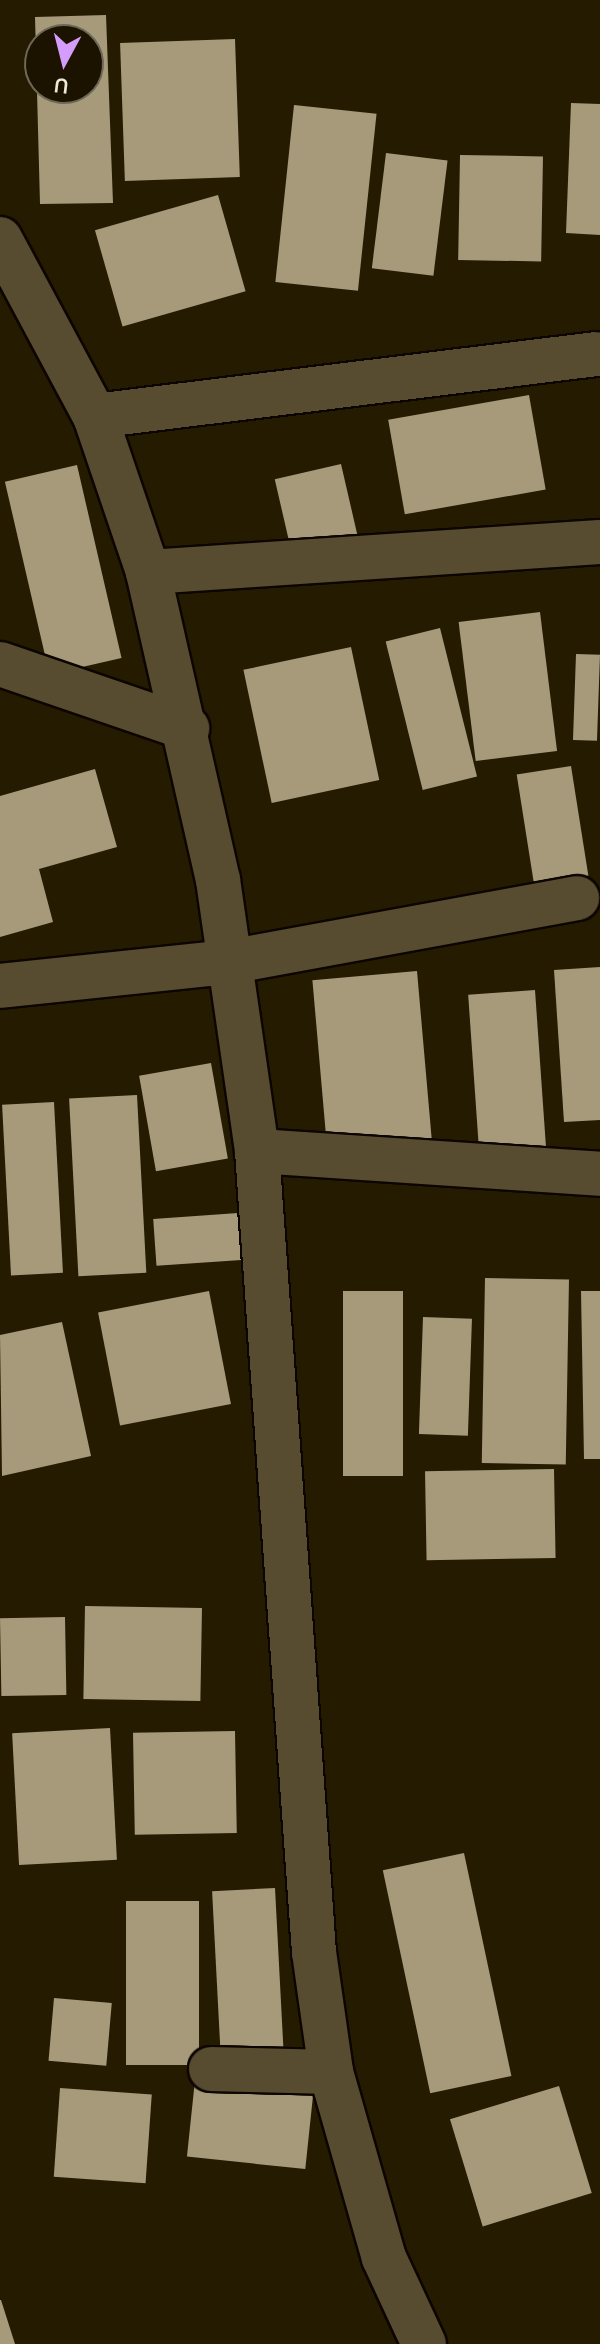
<!DOCTYPE html>
<style>
body{margin:0}
#map{position:relative;width:600px;height:2344px;overflow:hidden;background:#241b01;font-family:Karla,sans-serif}
div>[style]{position:absolute}
[style*='--x']{left:calc(var(--x)*1px);top:calc(var(--y)*1px);width:calc(var(--w)*1px);rotate:calc(var(--a)*1deg)}
.building>*{inset:0;background:#a69a7b;transform-origin:0 0}
.roads{filter:drop-shadow(2px 0 #0d0500) drop-shadow(-2px 0 #0d0500) drop-shadow(0 2px #0d0500) drop-shadow(0 -2px #0d0500)}
.minor>*{height:44px;margin:-22px;padding:0 22px;transform-origin:22px;border-radius:22px;background:#574c30}
span{translate:-50% -50%;white-space:nowrap;text-align:center;line-height:1.15;-webkit-text-stroke:8px #1b1200;paint-order:stroke}
.north{position:absolute;left:24px;top:24px;width:80px;height:80px;box-sizing:border-box;background:#1b1200;border:2px solid #6f6856;border-radius:50%;rotate:187deg;font-size:22px;font-weight:700;line-height:32px;text-align:center;color:#eee8d8}
.north::after{content:'';display:block;margin:auto;width:28px;height:36px;background:#d49cfb;clip-path:polygon(50% 0,100% 100%,50% 72%,0 100%)}
</style>
<div id="map">
<div class="building">
<i style="clip-path:polygon(evenodd,106px 15px,113px 203px,40px 204px,35px 17px,106px 15px,40px 40px,88px 40px,88px 88px,40px 88px,40px 40px)"></i>
<i style="left:235px;top:39px;width:138px;height:115px;rotate:88deg"></i>
<i style="clip-path:polygon(571px 103px,600px 104px,600px 235px,566px 233px)"></i>
<i style="left:294px;top:105px;width:83px;height:178px;rotate:6deg"></i>
<i style="left:386px;top:153px;width:62px;height:116px;rotate:7deg"></i>
<i style="left:460px;top:155px;width:83px;height:105px;rotate:1deg"></i>
<i style="left:218px;top:195px;width:100px;height:128px;rotate:74deg"></i>
<i style="left:529px;top:395px;width:96px;height:143px;rotate:80deg"></i>
<i style="left:341px;top:464px;width:73px;height:68px;rotate:77deg"></i>
<i style="left:77px;top:465px;width:198px;height:74px;rotate:77deg"></i>
<i style="left:540px;top:612px;width:140px;height:82px;rotate:83deg"></i>
<i style="left:440px;top:628px;width:153px;height:56px;rotate:76deg"></i>
<i style="left:351px;top:647px;width:136px;height:110px;rotate:78deg"></i>
<i style="left:576px;top:654px;width:24px;height:86px;rotate:2deg"></i>
<i style="left:571px;top:766px;width:111px;height:55px;rotate:81deg"></i>
<i style="clip-path:polygon(95px 769px,117px 847px,39px 869px,53px 922px,0 937px,0 796px)"></i>
<i style="clip-path:polygon(600px 967px,600px 1120px,564px 1122px,554px 970px)"></i>
<i style="left:417px;top:971px;width:175px;height:105px;rotate:85deg"></i>
<i style="left:535px;top:990px;width:162px;height:67px;rotate:86deg"></i>
<i style="left:211px;top:1063px;width:97px;height:73px;rotate:80deg"></i>
<i style="left:137px;top:1095px;width:178px;height:68px;rotate:87deg"></i>
<i style="left:54px;top:1102px;width:171px;height:52px;rotate:87deg"></i>
<i style="left:238px;top:1213px;width:47px;height:85px;rotate:86deg"></i>
<i style="left:485px;top:1278px;width:84px;height:185px;rotate:1deg"></i>
<i style="left:209px;top:1291px;width:115px;height:113px;rotate:79deg"></i>
<i style="left:403px;top:1291px;width:185px;height:60px;rotate:90deg"></i>
<i style="clip-path:polygon(581px 1291px,600px 1291px,600px 1459px,584px 1459px)"></i>
<i style="left:423px;top:1317px;width:49px;height:117px;rotate:2deg"></i>
<i style="clip-path:polygon(62px 1322px,91px 1456px,2px 1476px,0 1335px)"></i>
<i style="left:554px;top:1469px;width:89px;height:129px;rotate:89deg"></i>
<i style="left:85px;top:1606px;width:117px;height:93px;rotate:1deg"></i>
<i style="left:65px;top:1617px;width:78px;height:65px;rotate:89deg"></i>
<i style="left:110px;top:1728px;width:132px;height:98px;rotate:87deg"></i>
<i style="left:235px;top:1731px;width:102px;height:102px;rotate:89deg"></i>
<i style="left:464px;top:1853px;width:228px;height:83px;rotate:78deg"></i>
<i style="left:275px;top:1888px;width:170px;height:63px;rotate:87deg"></i>
<i style="left:199px;top:1901px;width:164px;height:73px;rotate:90deg"></i>
<i style="left:54px;top:1998px;width:58px;height:63px;rotate:5deg"></i>
<i style="left:195px;top:2080px;width:119px;height:77px;rotate:6deg"></i>
<i style="left:559px;top:2086px;width:112px;height:114px;rotate:73deg"></i>
<i style="left:60px;top:2088px;width:92px;height:89px;rotate:4deg"></i>
<i style="clip-path:polygon(0 2300px,1px 2300px,15px 2344px,0 2344px)"></i>
</div>
<div class="roads">
<div class="minor">
<i style="--x:0;--y:239;--w:201;--a:61.8"></i>
<i style="--x:95;--y:416;--w:165;--a:71.2"></i>
<i style="--x:148;--y:572;--w:316;--a:77.2"></i>
<i style="--x:218;--y:880;--w:274;--a:81.8"></i>
<i style="--x:257;--y:1151;--w:803;--a:85.93"></i>
<i style="--x:314;--y:1952;--w:121;--a:81.9"></i>
<i style="--x:331;--y:2072;--w:193;--a:74.1"></i>
<i style="--x:384;--y:2258;--w:95;--a:65.1"></i>
<i style="--x:95;--y:416;--w:505;--a:-7.05"></i>
<i style="--x:148;--y:572;--w:453;--a:-3.8"></i>
<i style="--x:0;--y:664;--w:198;--a:18.9"></i>
<i style="--x:0;--y:986;--w:230;--a:-6"></i>
<i style="--x:229;--y:962;--w:354;--a:-10.4"></i>
<i style="--x:257;--y:1151;--w:344;--a:3.8"></i>
<i style="--x:211;--y:2069;--w:120;--a:1.4"></i>
</div>
</div>
<div class="north">U</div>
</div>
